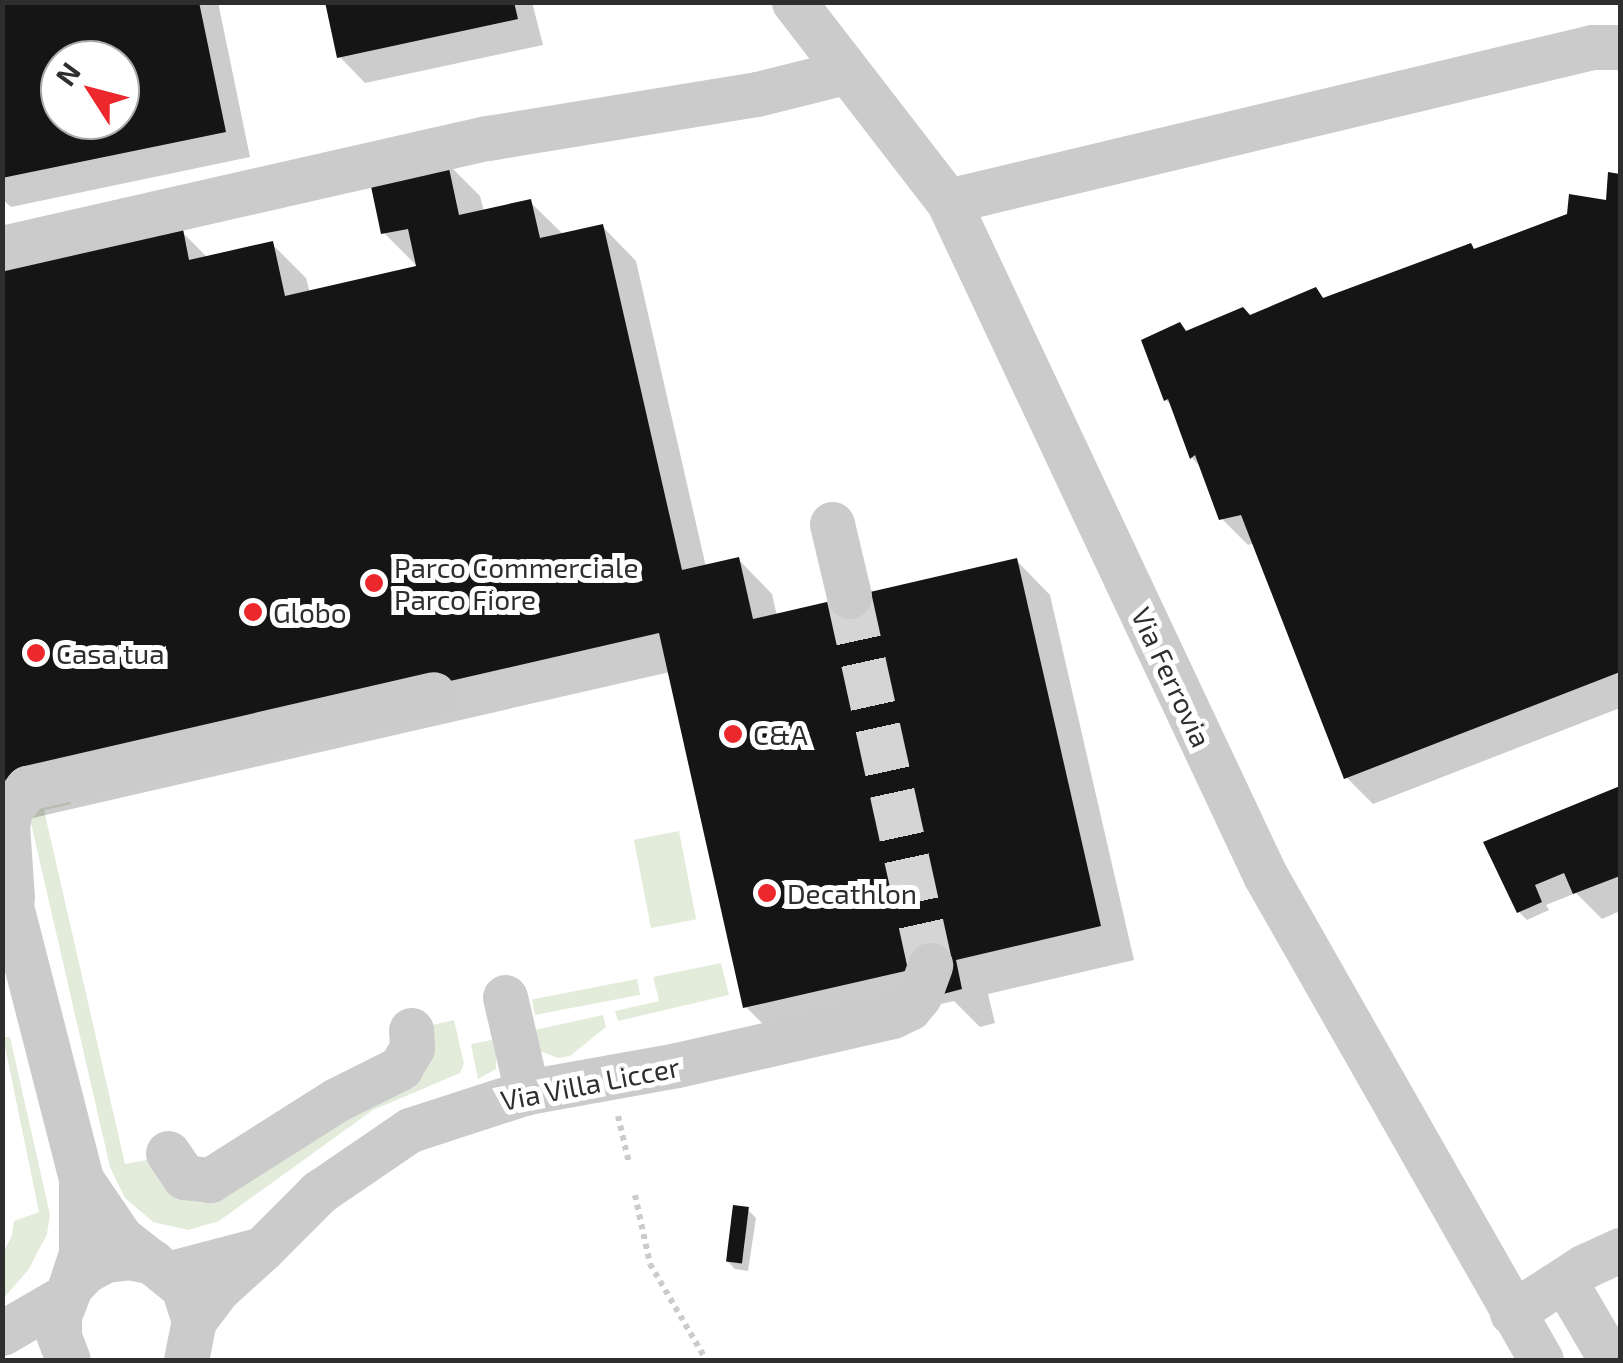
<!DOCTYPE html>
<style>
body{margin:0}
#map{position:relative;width:1623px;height:1363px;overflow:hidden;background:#fff;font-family:"Exo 2",sans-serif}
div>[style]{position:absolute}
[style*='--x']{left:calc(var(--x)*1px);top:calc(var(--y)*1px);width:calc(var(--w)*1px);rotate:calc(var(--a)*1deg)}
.green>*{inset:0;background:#e3ecdb;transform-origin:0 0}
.shadow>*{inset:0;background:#0003}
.building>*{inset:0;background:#151515;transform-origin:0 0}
.minor-tunnel>*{height:45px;margin-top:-22.5px;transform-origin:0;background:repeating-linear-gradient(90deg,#d5d5d5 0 45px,transparent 0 67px)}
.path>*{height:6px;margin-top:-3px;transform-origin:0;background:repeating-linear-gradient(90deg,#cbcbcb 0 5px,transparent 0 10px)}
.minor>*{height:45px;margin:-22.5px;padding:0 22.5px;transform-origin:22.5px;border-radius:22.5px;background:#cbcbcb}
.dots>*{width:28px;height:28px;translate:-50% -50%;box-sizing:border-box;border:5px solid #fff;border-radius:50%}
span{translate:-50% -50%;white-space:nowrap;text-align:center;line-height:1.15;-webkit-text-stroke:10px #fff;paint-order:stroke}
.poi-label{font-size:28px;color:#2e2e2e}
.left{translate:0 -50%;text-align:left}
.street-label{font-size:28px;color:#2e2e2e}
.frame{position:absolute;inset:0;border:5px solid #2e2e2e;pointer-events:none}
.north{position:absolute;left:40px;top:40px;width:100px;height:100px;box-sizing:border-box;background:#fff;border:2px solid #ababab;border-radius:50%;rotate:306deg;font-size:28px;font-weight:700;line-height:40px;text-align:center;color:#2e2e2e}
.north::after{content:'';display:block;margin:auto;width:35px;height:45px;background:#ed282d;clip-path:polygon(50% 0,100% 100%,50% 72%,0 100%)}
</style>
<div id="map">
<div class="green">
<i style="clip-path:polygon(69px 799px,71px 804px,44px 810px,125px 1164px,152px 1159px,183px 1199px,202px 1203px,419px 1079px,432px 1059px,428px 1026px,454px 1020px,464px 1064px,460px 1073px,373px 1110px,219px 1221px,188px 1230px,153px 1222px,125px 1198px,110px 1167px,30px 819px,39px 808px)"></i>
<i style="left:679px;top:831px;width:90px;height:46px;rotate:79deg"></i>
<i style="clip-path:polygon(721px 963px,729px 995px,618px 1021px,615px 1011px,659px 1001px,653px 977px)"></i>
<i style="left:637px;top:979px;width:16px;height:107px;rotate:79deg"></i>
<i style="clip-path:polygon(603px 1015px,606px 1027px,570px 1056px,558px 1058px,540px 1051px,530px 1031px)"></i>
<i style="clip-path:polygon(3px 1037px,10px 1037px,50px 1215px,47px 1234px,29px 1269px,3px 1299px,3px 1253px,12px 1235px,14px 1221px,39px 1212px)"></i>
<i style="clip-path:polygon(497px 1039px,496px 1069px,478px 1079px,471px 1044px)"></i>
</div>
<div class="shadow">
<i style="clip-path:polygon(evenodd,2px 2px,218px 2px,250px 157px,11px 207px,2px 199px,2px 2px,60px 60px,120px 60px,120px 120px,60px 120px,60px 60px)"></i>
<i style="clip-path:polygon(327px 2px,532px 2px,543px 45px,365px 83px,339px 56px)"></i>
<i style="clip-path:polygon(446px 162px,480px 196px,484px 212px,530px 202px,564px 235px,602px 226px,636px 261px,706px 567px,738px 559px,772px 594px,777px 616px,1016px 560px,1050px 595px,1134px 960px,988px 994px,995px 1023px,980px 1027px,954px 1001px,780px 1041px,746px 1007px,670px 672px,2px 825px,182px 232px,209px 259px,272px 244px,306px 278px,310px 293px,419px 268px,384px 233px)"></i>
<i style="clip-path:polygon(1611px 175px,1620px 176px,1620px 708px,1373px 804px,1346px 777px,1255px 543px,1248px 545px,1222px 519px,1203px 469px,1192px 458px,1174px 408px,1166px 400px,1187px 333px,1251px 318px,1316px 290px,1325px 300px,1609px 202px)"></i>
<i style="clip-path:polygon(1620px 789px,1620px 911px,1602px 919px,1576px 893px,1546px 905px,1549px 910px,1527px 920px,1519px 912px,1542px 823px)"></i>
<i style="clip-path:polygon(748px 1210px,756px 1218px,748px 1271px,735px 1269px,727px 1261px)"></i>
</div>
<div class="building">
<i style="clip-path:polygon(evenodd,2px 2px,199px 2px,226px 132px,2px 178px,2px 2px,60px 60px,120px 60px,120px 120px,60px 120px,60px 60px)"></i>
<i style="clip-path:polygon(325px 2px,514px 2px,518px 19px,337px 58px)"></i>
<i style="clip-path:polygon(447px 159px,459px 215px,531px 199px,540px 238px,603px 224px,682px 570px,739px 557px,753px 619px,1017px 558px,1101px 926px,956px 960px,962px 989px,943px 994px,936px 964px,743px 1008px,659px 633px,2px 784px,2px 269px,183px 229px,189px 260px,273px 241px,285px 296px,416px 266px,408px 229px,381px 234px,369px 177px)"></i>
<i style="clip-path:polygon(1608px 172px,1620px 174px,1620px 672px,1344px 779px,1241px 515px,1219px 520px,1195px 455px,1190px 459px,1168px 399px,1164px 401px,1141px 340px,1180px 322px,1186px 331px,1243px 307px,1250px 315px,1316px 287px,1323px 298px,1471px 243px,1474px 249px,1567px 214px,1569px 194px,1606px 200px)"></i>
<i style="clip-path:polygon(1620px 786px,1620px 876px,1573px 894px,1564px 873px,1535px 885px,1542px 902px,1517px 913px,1483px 842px)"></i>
<i style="left:733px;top:1205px;width:16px;height:57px;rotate:7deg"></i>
</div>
<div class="minor-tunnel">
<i style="--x:849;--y:596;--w:378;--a:77.6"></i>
</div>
<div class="path">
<i style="--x:618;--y:1116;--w:48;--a:76.8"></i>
<i style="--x:635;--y:1195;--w:71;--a:77.7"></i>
<i style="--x:650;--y:1264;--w:111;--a:59.7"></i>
</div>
<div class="minor">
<i style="--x:794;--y:2;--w:252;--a:52.3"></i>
<i style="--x:948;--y:201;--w:745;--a:64.81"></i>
<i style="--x:1265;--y:875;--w:558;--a:60.36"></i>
<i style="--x:948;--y:201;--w:662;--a:-13.45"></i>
<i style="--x:1592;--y:47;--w:28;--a:0"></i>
<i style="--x:2;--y:248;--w:498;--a:-12.8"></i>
<i style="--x:488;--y:138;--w:273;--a:-9.3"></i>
<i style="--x:757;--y:94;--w:91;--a:-14"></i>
<i style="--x:832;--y:524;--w:74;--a:76.7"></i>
<i style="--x:2;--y:871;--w:318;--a:75.6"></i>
<i style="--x:12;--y:898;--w:73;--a:-93.9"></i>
<i style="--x:7;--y:825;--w:15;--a:-79"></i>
<i style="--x:10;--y:810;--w:28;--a:-52"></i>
<i style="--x:27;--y:788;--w:417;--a:-13"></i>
<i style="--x:505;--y:997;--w:98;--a:77"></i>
<i style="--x:168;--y:1153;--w:29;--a:56"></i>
<i style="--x:184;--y:1177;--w:26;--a:7"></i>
<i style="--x:210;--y:1180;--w:149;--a:-32.4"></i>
<i style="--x:336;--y:1100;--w:72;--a:-26.6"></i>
<i style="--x:400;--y:1068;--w:23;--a:-59"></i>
<i style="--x:412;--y:1048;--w:18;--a:-93"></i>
<i style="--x:262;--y:1249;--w:81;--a:-45"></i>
<i style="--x:319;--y:1192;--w:110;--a:-34.3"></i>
<i style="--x:410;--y:1130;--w:123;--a:-18"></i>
<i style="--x:527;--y:1092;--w:152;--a:-10.2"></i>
<i style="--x:677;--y:1065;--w:221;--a:-12.8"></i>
<i style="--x:892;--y:1016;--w:19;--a:-25"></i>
<i style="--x:909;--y:1008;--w:16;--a:-50"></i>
<i style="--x:919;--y:996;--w:33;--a:-70"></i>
<i style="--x:171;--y:1273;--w:94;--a:-14.8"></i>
<i style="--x:262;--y:1249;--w:61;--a:137.7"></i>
<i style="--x:217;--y:1290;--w:38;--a:127"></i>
<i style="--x:1564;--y:1280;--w:93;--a:59.6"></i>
<i style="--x:70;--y:1287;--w:35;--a:-72"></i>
<i style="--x:81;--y:1254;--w:75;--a:-90"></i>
<i style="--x:81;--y:1179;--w:71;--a:55.9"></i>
<i style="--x:121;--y:1238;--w:39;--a:38"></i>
<i style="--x:1512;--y:1313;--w:85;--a:-32.9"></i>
<i style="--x:1583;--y:1267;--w:41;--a:-24.7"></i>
<i style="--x:2;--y:1333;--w:72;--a:-30.1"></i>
<i style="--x:68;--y:1360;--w:26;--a:-111"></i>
<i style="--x:59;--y:1336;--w:20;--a:-90"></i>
<i style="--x:59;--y:1316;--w:31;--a:-69"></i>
<i style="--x:70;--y:1287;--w:22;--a:-47"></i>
<i style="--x:85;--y:1271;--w:24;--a:-28"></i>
<i style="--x:106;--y:1260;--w:23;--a:-7"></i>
<i style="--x:129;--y:1257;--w:24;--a:12"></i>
<i style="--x:152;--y:1262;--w:40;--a:39"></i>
<i style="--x:183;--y:1287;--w:35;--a:72"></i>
<i style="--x:194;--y:1320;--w:41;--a:101.3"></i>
</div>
<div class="dots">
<i style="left:374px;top:583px;background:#ed282d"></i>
<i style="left:253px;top:612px;background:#ed282d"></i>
<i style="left:36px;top:653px;background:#ed282d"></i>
<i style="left:733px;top:734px;background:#ed282d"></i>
<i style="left:767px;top:893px;background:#ed282d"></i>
</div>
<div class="poi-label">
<span class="left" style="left:394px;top:583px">Parco Commerciale<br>Parco Fiore</span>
<span class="left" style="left:273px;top:612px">Globo</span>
<span class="left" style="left:56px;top:653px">Casa tua</span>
<span class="left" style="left:753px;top:734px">C&amp;A</span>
<span class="left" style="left:787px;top:893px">Decathlon</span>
</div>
<div class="street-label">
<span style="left:1172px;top:677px;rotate:65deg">Via Ferrovia</span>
<span style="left:590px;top:1083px;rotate:-11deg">Via Villa Liccer</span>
</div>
<div class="frame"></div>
<div class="north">N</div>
</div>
